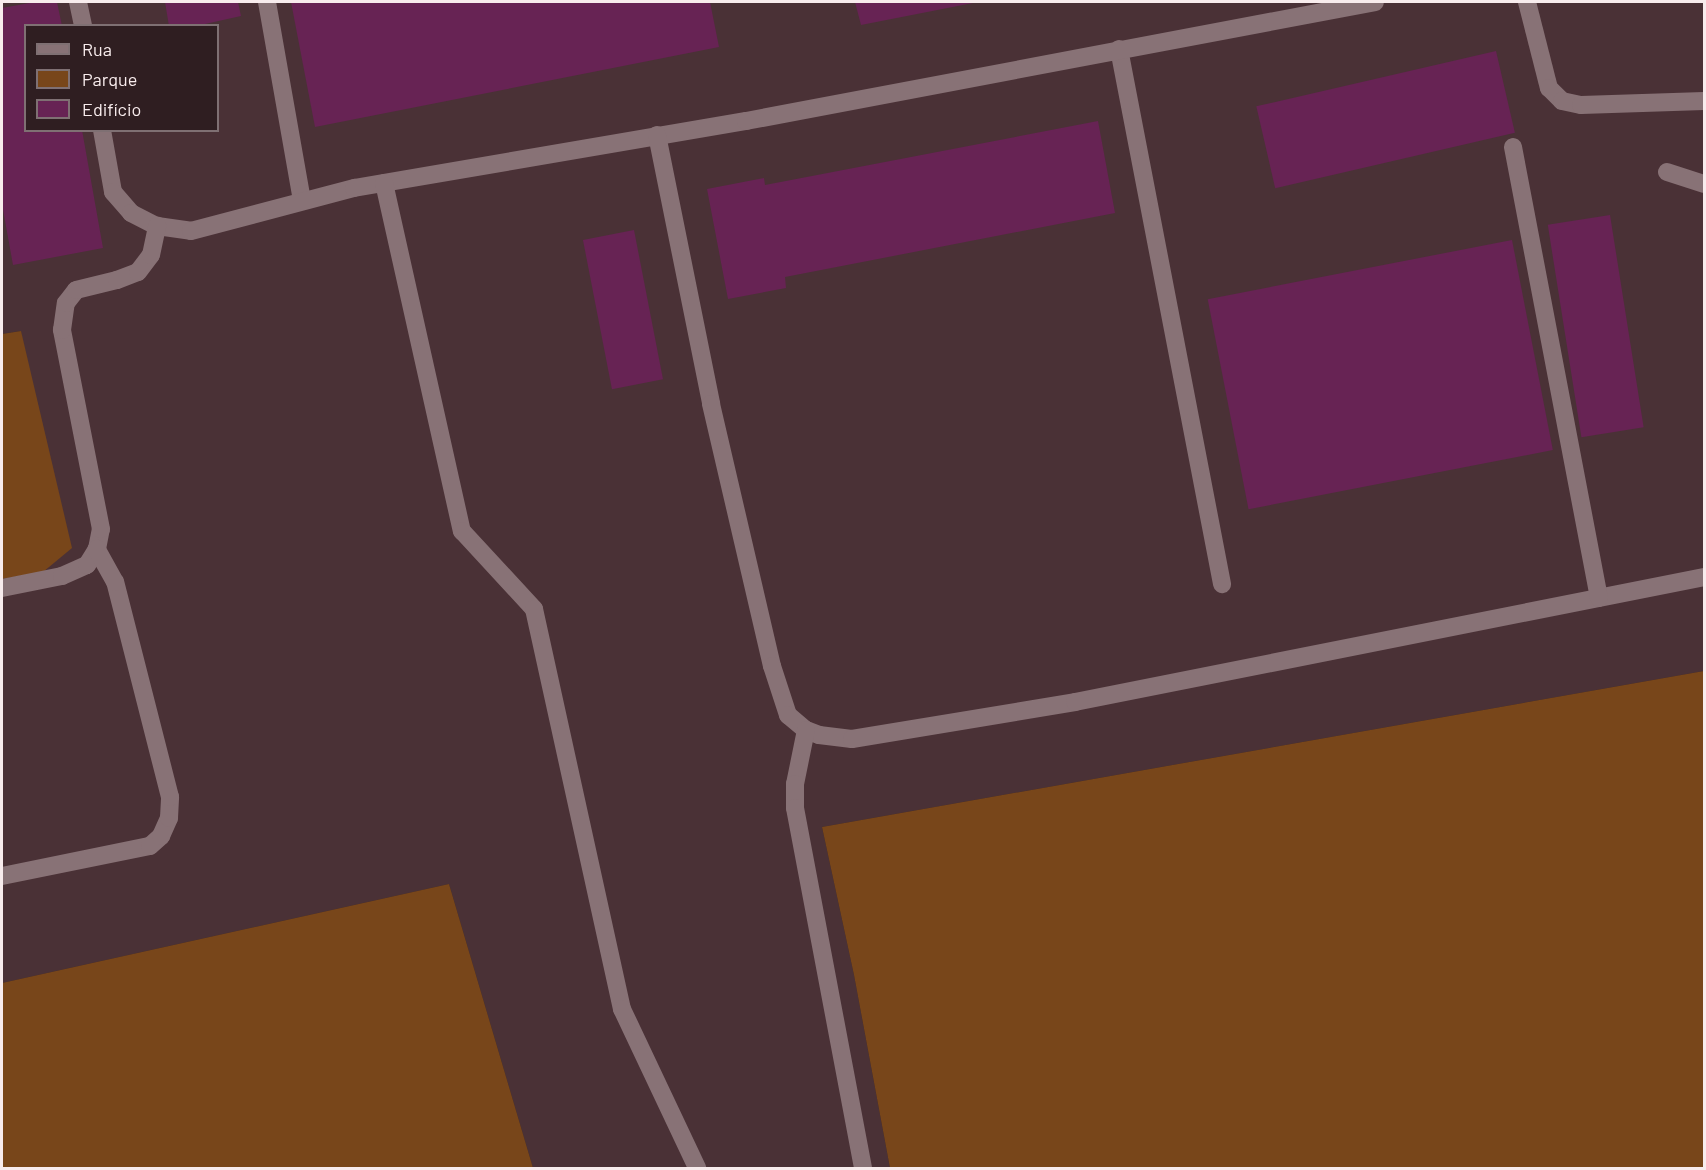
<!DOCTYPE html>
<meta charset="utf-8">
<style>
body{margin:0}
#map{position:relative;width:1706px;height:1170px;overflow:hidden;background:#3a282b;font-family:Barlow,sans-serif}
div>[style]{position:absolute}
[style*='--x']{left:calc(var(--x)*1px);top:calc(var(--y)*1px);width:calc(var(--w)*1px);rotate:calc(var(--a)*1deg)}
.built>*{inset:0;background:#4a3136}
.green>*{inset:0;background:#78461a}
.building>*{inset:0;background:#672354;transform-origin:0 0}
.minor>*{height:18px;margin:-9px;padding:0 9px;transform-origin:9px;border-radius:9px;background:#887276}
span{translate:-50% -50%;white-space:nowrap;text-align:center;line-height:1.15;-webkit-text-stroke:5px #2f1e21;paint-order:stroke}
.frame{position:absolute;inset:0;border:3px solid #f8eced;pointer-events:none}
.legend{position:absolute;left:24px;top:24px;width:195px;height:108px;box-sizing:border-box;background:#2f1e21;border:2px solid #7f7073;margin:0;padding:8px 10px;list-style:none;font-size:18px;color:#f8eced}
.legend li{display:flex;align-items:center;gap:12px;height:30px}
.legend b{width:30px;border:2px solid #7f7073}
</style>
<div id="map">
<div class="built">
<i style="clip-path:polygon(evenodd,2px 2px,1704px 2px,1704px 671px,822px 827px,854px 975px,890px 1168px,533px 1168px,449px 884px,2px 983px,2px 579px,43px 572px,21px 331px,2px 334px,2px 2px,26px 26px,218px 26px,218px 130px,26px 130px,26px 26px)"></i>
</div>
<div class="green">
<i style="clip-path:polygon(21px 331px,72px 548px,43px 572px,2px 579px,2px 334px)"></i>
<i style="clip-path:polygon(1704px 671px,1704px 1168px,890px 1168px,854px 975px,822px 827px)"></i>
<i style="clip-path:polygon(449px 884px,533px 1168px,2px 1168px,2px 983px)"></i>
</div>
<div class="building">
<i style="clip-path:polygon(35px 2px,57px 2px,62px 26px,26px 26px,26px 130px,82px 130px,103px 248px,13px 265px,2px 204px,2px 8px)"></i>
<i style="clip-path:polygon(165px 2px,238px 2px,241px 16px,196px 26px,169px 26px)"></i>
<i style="clip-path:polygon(291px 2px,710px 2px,719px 47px,315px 127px)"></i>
<i style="clip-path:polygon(855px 2px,973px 2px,973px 3px,861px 25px)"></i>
<i style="left:1496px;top:51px;width:84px;height:246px;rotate:77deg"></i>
<i style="clip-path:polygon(1098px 121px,1115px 213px,785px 277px,786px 288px,728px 299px,707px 189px,764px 178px,765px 185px)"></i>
<i style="left:1610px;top:215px;width:215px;height:63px;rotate:81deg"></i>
<i style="left:634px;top:230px;width:152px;height:52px;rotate:79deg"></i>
<i style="left:1512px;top:240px;width:214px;height:310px;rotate:79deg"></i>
</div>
<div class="minor">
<i style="--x:78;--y:2;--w:25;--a:78"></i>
<i style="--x:267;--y:2;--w:201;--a:80"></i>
<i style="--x:1527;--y:2;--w:89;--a:75.7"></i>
<i style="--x:1549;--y:88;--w:18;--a:45"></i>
<i style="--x:1562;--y:101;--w:19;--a:12"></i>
<i style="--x:1581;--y:105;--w:123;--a:-1.9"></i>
<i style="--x:1119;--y:49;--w:545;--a:79.1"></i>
<i style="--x:102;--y:130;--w:63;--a:79.9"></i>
<i style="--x:113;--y:192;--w:28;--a:49"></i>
<i style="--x:131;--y:213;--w:29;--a:27"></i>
<i style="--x:157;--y:226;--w:34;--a:8"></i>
<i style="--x:191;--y:231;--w:169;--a:-14.8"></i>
<i style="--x:354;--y:188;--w:398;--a:-9.7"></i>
<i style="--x:746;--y:121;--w:640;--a:-10.71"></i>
<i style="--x:657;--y:135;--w:274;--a:78.6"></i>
<i style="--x:711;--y:404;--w:269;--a:76.9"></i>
<i style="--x:772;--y:666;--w:52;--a:71.9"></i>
<i style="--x:788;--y:715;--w:23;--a:40"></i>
<i style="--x:806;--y:730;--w:14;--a:21"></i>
<i style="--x:819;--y:735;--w:33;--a:7"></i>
<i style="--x:852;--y:739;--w:226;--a:-9.4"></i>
<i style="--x:1075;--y:702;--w:641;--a:-11.24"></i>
<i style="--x:1513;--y:147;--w:459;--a:79.2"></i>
<i style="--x:1667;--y:172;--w:39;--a:18"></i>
<i style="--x:384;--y:183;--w:357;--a:77.4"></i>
<i style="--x:462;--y:531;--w:106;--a:47.3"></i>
<i style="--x:534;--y:609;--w:410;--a:77.6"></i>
<i style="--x:622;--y:1009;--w:176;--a:64.7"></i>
<i style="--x:2;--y:588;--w:61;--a:-11.3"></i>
<i style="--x:62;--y:576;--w:27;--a:-24"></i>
<i style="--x:87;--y:565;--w:19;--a:-58"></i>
<i style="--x:97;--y:549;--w:20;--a:-79"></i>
<i style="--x:101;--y:529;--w:203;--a:-101.1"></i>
<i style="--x:62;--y:330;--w:27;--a:-82"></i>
<i style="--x:66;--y:303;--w:16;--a:-52"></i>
<i style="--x:76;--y:290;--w:42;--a:-13.7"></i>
<i style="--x:117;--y:280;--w:22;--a:-21"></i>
<i style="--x:138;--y:272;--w:21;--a:-53"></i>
<i style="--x:151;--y:255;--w:30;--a:-78"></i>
<i style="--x:806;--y:730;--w:55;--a:101.5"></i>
<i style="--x:795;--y:784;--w:24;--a:90"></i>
<i style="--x:795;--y:808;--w:366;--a:79.3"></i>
<i style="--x:2;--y:876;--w:151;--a:-11.5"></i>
<i style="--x:150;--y:846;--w:15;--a:-42"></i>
<i style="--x:161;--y:836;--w:20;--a:-66"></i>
<i style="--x:169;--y:818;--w:21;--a:-87"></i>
<i style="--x:170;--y:797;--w:222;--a:-104.3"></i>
<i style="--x:115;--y:582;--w:38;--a:-119"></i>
</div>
<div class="frame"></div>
<ul class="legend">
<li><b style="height:8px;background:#887276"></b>Rua</li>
<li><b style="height:16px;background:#78461a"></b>Parque</li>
<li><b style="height:16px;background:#672354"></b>Edifício</li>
</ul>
</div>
